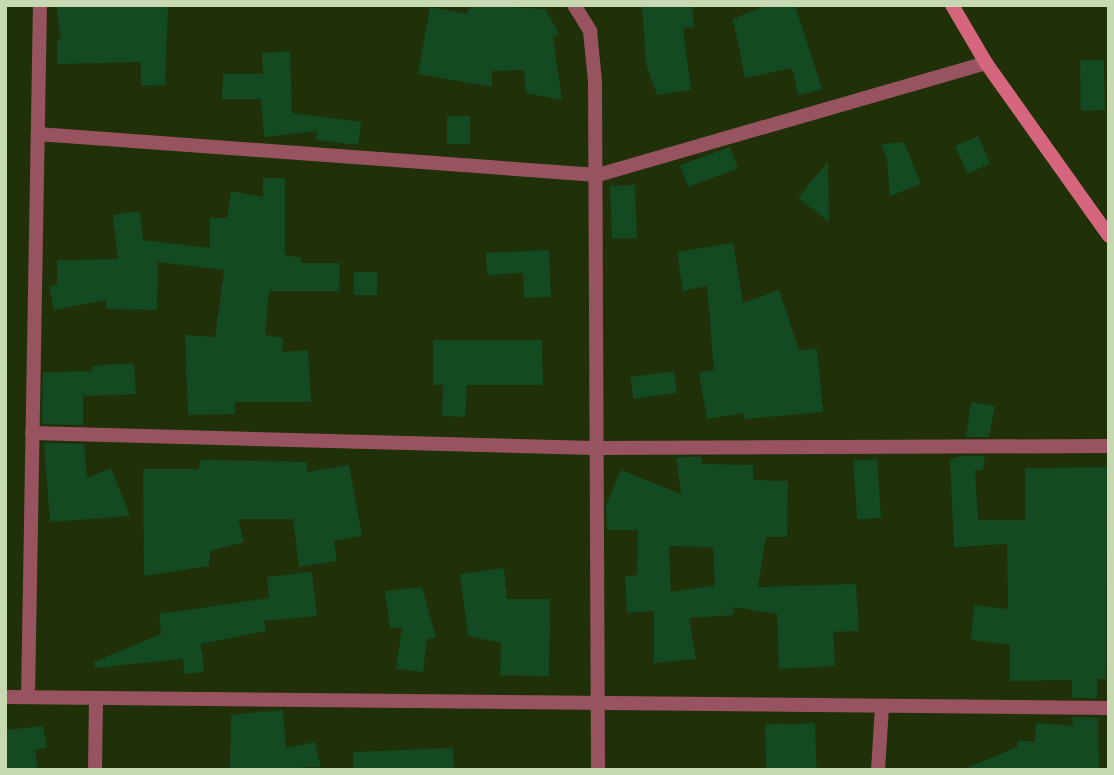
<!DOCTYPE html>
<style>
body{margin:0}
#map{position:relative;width:1114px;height:775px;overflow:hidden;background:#203008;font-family:Lora,serif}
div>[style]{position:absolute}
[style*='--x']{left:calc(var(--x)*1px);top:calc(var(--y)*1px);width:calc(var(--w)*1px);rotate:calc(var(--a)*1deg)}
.building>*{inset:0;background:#144a22;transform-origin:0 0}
.street>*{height:14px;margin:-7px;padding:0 7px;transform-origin:7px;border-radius:7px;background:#985360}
.secondary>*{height:14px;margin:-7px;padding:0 7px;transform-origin:7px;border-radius:7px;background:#d5667d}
span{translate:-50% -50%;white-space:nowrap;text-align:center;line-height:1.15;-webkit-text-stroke:6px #203008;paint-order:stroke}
.frame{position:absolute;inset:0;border:7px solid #c6d9b3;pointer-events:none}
</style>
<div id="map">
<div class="building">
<i style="clip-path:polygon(56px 5px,168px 5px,165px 85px,141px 86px,141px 62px,57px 64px,57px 39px,61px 39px)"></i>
<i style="clip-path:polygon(471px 5px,545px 9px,559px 33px,553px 37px,562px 100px,526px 93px,524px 70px,492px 71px,492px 87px,418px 74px,430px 7px,466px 14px)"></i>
<i style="clip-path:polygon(663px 5px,692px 5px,694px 27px,683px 28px,691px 90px,657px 95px,646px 63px,642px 7px)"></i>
<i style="clip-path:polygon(767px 5px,795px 5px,822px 89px,798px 95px,792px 68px,745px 78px,733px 19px)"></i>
<i style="clip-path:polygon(290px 51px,292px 113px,361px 122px,358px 145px,316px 140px,317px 131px,264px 137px,261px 99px,222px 99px,223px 74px,263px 74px,262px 53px)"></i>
<i style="left:1104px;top:60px;width:50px;height:24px;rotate:89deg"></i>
<i style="left:470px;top:116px;width:28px;height:23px;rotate:90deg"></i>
<i style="left:978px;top:136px;width:30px;height:25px;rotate:66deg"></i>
<i style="clip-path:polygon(904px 142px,921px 184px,890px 196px,887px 159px,881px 144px)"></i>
<i style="left:730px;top:147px;width:23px;height:53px;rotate:70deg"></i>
<i style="clip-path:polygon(828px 161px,829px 222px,798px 198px)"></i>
<i style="clip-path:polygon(263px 178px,285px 178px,285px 255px,302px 258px,301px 263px,340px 263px,339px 291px,269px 291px,265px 335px,283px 338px,282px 352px,308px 350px,311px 402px,235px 402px,235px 414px,188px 415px,185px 335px,215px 337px,224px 270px,158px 262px,157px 310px,106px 309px,106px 300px,54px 310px,49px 287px,57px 285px,57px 260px,118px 259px,113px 215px,140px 211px,143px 240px,210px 248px,210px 218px,227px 218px,231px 191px,263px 197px)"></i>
<i style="left:635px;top:185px;width:53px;height:25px;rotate:88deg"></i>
<i style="clip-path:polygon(733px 243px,743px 303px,779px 290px,799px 350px,817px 349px,823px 412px,744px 419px,744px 413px,707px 419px,699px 373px,714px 370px,707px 286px,683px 291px,677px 252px)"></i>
<i style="clip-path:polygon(549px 250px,551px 297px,524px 298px,523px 273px,487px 275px,486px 253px)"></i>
<i style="left:354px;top:272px;width:23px;height:23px"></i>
<i style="clip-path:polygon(433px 340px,542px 340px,543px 385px,467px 385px,465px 417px,442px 416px,443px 385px,433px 385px)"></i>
<i style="clip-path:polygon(134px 363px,136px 394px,83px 396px,83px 425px,42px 424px,43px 372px,93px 371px,92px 366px)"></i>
<i style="left:674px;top:371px;width:22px;height:44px;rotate:82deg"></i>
<i style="clip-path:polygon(971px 402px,995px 406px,989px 437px,966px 437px)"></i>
<i style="clip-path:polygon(44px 443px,84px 444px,87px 478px,111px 468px,130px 516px,50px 522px)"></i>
<i style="clip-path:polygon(962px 456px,985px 456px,983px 470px,975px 470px,978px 520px,1025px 520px,1025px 468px,1107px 467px,1106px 679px,1097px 679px,1097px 698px,1072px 698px,1072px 680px,1010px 681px,1010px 645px,971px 640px,974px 605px,1008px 609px,1007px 544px,954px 547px,950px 459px)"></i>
<i style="clip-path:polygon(evenodd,683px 457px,701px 457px,702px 464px,753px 465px,753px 480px,788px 481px,787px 537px,766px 537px,758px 587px,856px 584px,859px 631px,833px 632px,835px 666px,779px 669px,777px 614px,733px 607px,733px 615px,689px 618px,696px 659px,654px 663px,654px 611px,627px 613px,625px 576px,637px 575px,638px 530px,607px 530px,606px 505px,621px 470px,681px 494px,676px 458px,683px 457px,669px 546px,713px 547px,715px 585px,671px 592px,669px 546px)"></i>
<i style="left:877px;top:459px;width:59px;height:24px;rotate:86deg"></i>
<i style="clip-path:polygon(200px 460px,307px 462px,307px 472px,349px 465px,362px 536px,334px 541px,337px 561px,299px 567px,293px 519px,238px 519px,244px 542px,210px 551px,209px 566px,144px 576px,143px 469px,199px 469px)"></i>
<i style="clip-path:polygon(504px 568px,507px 599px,550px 599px,549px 676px,500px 675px,501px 643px,468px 636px,460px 574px)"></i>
<i style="clip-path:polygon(312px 572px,317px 616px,264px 621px,266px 631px,201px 644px,204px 672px,184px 674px,183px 659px,95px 668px,94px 662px,161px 634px,159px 614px,269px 598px,267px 577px)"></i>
<i style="clip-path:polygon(422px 587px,436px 638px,427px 639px,423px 672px,396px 669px,402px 627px,390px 628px,385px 591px)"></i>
<i style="clip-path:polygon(283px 710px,286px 748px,315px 742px,321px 767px,230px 770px,231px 715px)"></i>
<i style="clip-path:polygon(1072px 717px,1098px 718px,1099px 770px,962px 770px,1017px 747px,1018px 741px,1035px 742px,1036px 723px,1073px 726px)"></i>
<i style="left:815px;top:723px;width:47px;height:50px;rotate:88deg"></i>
<i style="clip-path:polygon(43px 726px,47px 748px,35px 750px,38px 770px,5px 770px,5px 730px)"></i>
<i style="clip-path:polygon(453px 748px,454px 770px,353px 770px,353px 752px)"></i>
</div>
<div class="street">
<i style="--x:574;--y:5;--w:31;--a:58"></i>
<i style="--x:590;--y:31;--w:50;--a:84.3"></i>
<i style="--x:595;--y:81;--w:689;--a:89.75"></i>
<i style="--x:38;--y:134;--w:561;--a:4.19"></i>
<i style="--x:598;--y:175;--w:404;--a:-16.1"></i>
<i style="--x:32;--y:433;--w:562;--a:1.53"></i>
<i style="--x:594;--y:448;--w:515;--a:-0.22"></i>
<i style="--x:5;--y:697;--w:1104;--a:0.57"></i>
<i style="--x:28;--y:697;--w:692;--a:-89.01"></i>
<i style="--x:95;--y:770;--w:72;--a:-89.2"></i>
<i style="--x:878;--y:770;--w:64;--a:-86.4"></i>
</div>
<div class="secondary">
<i style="--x:952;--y:5;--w:67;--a:59.6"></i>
<i style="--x:986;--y:63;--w:212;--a:54.6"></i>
</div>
<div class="frame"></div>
</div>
